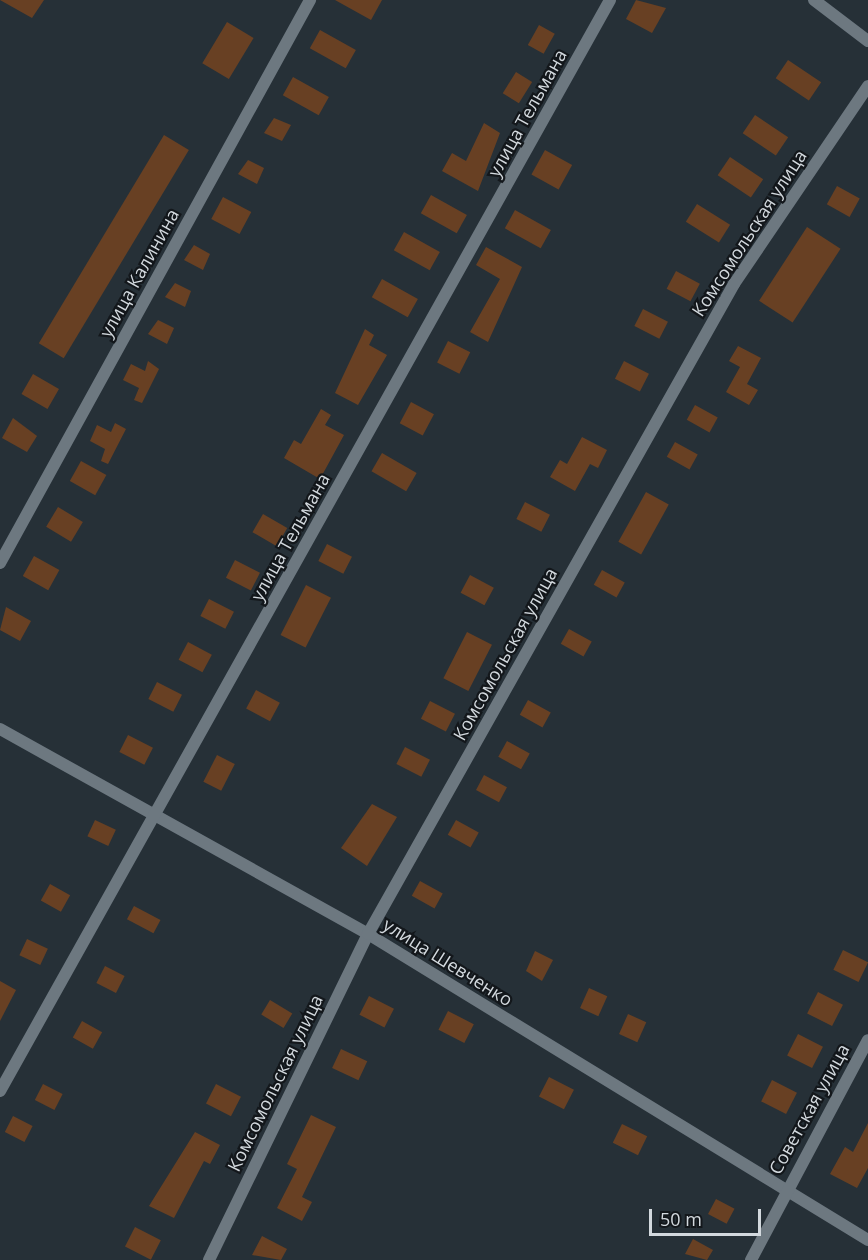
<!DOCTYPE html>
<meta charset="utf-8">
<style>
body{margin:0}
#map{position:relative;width:868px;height:1260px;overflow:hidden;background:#263037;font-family:"Open Sans",sans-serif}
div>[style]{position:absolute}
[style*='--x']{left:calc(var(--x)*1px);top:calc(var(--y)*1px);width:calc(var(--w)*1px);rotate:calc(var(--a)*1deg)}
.building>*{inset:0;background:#684023;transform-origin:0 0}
.minor>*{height:12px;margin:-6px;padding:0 6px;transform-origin:6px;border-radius:6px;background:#6d7880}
span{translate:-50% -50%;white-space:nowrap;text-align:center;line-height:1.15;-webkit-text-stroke:4.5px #13171b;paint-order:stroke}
.street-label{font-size:18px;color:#d3d9de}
.scale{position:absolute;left:649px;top:1209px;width:112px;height:27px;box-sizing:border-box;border:3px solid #d3d9de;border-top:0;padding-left:8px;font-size:18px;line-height:21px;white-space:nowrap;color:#d3d9de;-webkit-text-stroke:4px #13171b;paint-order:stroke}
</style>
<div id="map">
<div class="building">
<i style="clip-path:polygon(0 0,44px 0,32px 18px)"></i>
<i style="clip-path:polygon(335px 0,382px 0,371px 20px)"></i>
<i style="clip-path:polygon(636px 0,666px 8px,652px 33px,626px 19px)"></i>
<i style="left:227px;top:22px;width:31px;height:48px;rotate:31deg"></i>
<i style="left:539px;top:25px;width:18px;height:23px;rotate:29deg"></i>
<i style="left:320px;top:30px;width:41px;height:21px;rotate:29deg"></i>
<i style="left:788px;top:60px;width:40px;height:22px;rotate:34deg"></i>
<i style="left:516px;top:72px;width:19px;height:25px;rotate:32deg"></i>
<i style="left:293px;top:77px;width:41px;height:21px;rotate:29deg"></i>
<i style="left:755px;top:115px;width:40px;height:22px;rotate:34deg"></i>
<i style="clip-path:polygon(274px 118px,291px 125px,282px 141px,264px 133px)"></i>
<i style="clip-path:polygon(484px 123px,500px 133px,478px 191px,442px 171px,452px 153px,466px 161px)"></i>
<i style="left:164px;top:135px;width:29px;height:243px;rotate:31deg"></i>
<i style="left:545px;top:150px;width:31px;height:28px;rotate:29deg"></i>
<i style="left:730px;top:157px;width:40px;height:22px;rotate:34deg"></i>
<i style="clip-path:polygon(248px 160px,264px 168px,257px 184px,238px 174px)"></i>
<i style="left:837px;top:186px;width:26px;height:21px;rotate:29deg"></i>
<i style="left:431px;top:195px;width:41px;height:21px;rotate:29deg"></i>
<i style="left:223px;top:197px;width:32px;height:25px;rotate:28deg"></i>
<i style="left:697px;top:204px;width:39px;height:21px;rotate:32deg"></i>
<i style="left:515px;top:210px;width:41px;height:21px;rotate:29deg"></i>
<i style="left:807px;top:227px;width:40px;height:88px;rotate:33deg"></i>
<i style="left:404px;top:232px;width:41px;height:21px;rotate:29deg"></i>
<i style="clip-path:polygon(194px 245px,210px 254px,203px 270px,184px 260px)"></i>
<i style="clip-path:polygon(486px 247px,522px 267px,488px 342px,470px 332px,500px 279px,476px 265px)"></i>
<i style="left:676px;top:271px;width:27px;height:20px;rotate:28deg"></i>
<i style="left:382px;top:279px;width:41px;height:21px;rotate:29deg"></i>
<i style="clip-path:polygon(175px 283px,191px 291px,185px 307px,165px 297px)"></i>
<i style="left:643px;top:309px;width:28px;height:19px;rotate:27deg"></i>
<i style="clip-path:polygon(158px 320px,174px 328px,167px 344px,148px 334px)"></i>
<i style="clip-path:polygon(365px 329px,374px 335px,369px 345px,387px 355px,358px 405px,335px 393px)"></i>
<i style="left:448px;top:341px;width:25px;height:24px;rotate:27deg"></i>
<i style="clip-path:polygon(738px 346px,761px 358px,747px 384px,758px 390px,749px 405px,726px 392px,740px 367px,729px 361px)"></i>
<i style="clip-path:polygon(148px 361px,159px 369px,142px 403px,134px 400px,139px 388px,123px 380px,131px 364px,145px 371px)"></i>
<i style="left:624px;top:361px;width:28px;height:20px;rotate:27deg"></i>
<i style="left:33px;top:374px;width:30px;height:23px;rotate:30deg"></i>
<i style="left:411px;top:402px;width:26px;height:24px;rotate:28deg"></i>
<i style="left:695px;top:405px;width:26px;height:17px;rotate:29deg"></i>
<i style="clip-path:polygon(321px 409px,331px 415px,325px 425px,344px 435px,320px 479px,284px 458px,294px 440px,301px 444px)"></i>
<i style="clip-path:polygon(13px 418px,37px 436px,27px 452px,2px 438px)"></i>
<i style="clip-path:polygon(115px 423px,126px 429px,108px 464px,101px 461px,105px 449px,90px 441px,97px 425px,111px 432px)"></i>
<i style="clip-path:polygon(582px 437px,607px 450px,598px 468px,590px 464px,575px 491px,550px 477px,560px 460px,567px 464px)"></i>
<i style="left:675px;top:442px;width:26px;height:17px;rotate:29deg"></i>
<i style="left:382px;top:453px;width:40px;height:21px;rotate:30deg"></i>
<i style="left:81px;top:461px;width:29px;height:23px;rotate:29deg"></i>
<i style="left:646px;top:492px;width:26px;height:57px;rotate:29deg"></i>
<i style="left:525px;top:502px;width:28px;height:19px;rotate:27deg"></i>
<i style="left:58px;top:507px;width:29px;height:23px;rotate:31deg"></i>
<i style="left:263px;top:514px;width:28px;height:21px;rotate:30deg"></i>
<i style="left:327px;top:544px;width:28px;height:19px;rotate:27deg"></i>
<i style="left:34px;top:556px;width:29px;height:23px;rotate:29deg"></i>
<i style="left:235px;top:560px;width:28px;height:20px;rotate:27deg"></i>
<i style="left:602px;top:570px;width:26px;height:17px;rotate:29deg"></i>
<i style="left:470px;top:575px;width:27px;height:20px;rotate:28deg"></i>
<i style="left:306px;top:585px;width:28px;height:56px;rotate:27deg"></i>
<i style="left:209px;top:599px;width:28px;height:19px;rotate:27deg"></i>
<i style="clip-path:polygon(6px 607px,31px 621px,20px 641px,0 630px)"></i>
<i style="left:569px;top:629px;width:26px;height:17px;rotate:29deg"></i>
<i style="left:467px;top:632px;width:28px;height:52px;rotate:27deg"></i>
<i style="left:188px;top:642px;width:27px;height:20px;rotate:28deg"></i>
<i style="left:157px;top:682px;width:28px;height:19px;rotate:27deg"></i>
<i style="left:256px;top:690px;width:27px;height:21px;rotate:28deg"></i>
<i style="left:528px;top:700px;width:26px;height:17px;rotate:29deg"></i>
<i style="left:430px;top:701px;width:28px;height:20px;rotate:27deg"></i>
<i style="left:128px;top:735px;width:28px;height:19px;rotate:27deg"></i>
<i style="left:507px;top:741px;width:26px;height:18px;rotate:29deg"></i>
<i style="left:405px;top:747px;width:28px;height:19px;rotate:27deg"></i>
<i style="left:217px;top:755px;width:20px;height:30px;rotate:27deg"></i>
<i style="left:484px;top:775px;width:26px;height:17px;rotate:28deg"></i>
<i style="clip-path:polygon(372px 804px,397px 817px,367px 866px,341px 848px)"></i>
<i style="left:95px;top:820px;width:23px;height:18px;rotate:25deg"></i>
<i style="left:456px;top:820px;width:26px;height:17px;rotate:29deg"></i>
<i style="left:420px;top:881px;width:26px;height:17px;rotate:29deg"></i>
<i style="left:50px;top:884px;width:23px;height:19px;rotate:29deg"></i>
<i style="left:134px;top:906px;width:30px;height:15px;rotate:28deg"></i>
<i style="left:27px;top:939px;width:23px;height:18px;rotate:25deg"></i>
<i style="left:843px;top:950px;width:28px;height:22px;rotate:26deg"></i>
<i style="clip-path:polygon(535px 951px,553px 960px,542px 981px,526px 971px)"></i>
<i style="left:105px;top:966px;width:22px;height:19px;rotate:27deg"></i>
<i style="clip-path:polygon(0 981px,16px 990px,0 1021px)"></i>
<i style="left:589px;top:988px;width:20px;height:22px;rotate:24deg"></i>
<i style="left:818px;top:992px;width:28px;height:24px;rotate:27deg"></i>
<i style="left:369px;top:996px;width:28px;height:21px;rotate:27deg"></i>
<i style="left:270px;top:1000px;width:26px;height:17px;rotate:31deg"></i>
<i style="left:448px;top:1011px;width:29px;height:21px;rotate:27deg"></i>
<i style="left:628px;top:1014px;width:20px;height:22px;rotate:24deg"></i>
<i style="left:82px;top:1021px;width:23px;height:19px;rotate:29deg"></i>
<i style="left:798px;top:1034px;width:28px;height:24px;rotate:27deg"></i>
<i style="left:341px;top:1049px;width:29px;height:21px;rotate:25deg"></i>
<i style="left:549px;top:1077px;width:28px;height:22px;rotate:27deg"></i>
<i style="left:772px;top:1080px;width:28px;height:24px;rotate:27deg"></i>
<i style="left:43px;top:1084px;width:22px;height:18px;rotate:27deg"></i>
<i style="left:216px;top:1084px;width:28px;height:22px;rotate:27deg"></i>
<i style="clip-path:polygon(311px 1115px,336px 1127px,302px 1197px,312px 1202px,302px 1221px,277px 1208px,297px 1169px,287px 1164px)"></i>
<i style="left:13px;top:1116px;width:22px;height:18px;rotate:27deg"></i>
<i style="clip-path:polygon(868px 1123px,868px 1168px,857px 1188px,830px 1174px,845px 1147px,853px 1152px)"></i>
<i style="left:622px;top:1124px;width:28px;height:21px;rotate:26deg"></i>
<i style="clip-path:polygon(195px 1132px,220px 1145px,210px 1164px,204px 1161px,174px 1218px,149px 1206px)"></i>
<i style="left:716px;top:1199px;width:21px;height:17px;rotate:28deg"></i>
<i style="left:135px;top:1227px;width:29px;height:22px;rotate:27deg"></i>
<i style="clip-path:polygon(262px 1236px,287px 1249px,281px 1260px,252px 1255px)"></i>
<i style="clip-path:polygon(693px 1239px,713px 1250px,707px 1260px,685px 1254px)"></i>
</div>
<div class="minor">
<i style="--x:814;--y:0;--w:68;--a:37.2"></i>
<i style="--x:0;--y:563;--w:643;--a:-61.16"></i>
<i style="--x:0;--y:729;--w:421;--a:29.1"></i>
<i style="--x:368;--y:934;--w:586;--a:31.47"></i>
<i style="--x:0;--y:1091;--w:1250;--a:-60.79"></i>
<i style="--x:209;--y:1260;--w:363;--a:-64"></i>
<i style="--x:368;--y:934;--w:746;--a:-60.62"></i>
<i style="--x:734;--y:284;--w:239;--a:-55.9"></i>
<i style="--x:751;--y:1260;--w:249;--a:-62"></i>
</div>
<div class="street-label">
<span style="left:527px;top:113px;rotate:-61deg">улица Тельмана</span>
<span style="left:749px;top:233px;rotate:-57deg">Комсомольская улица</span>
<span style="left:139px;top:273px;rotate:-61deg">улица Калинина</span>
<span style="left:290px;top:537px;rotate:-61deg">улица Тельмана</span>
<span style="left:505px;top:654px;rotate:-61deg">Комсомольская улица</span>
<span style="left:448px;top:962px;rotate:32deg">улица Шевченко</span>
<span style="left:275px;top:1083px;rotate:-64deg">Комсомольская улица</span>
<span style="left:809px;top:1109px;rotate:-61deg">Советская улица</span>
</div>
<div class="scale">50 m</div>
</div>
